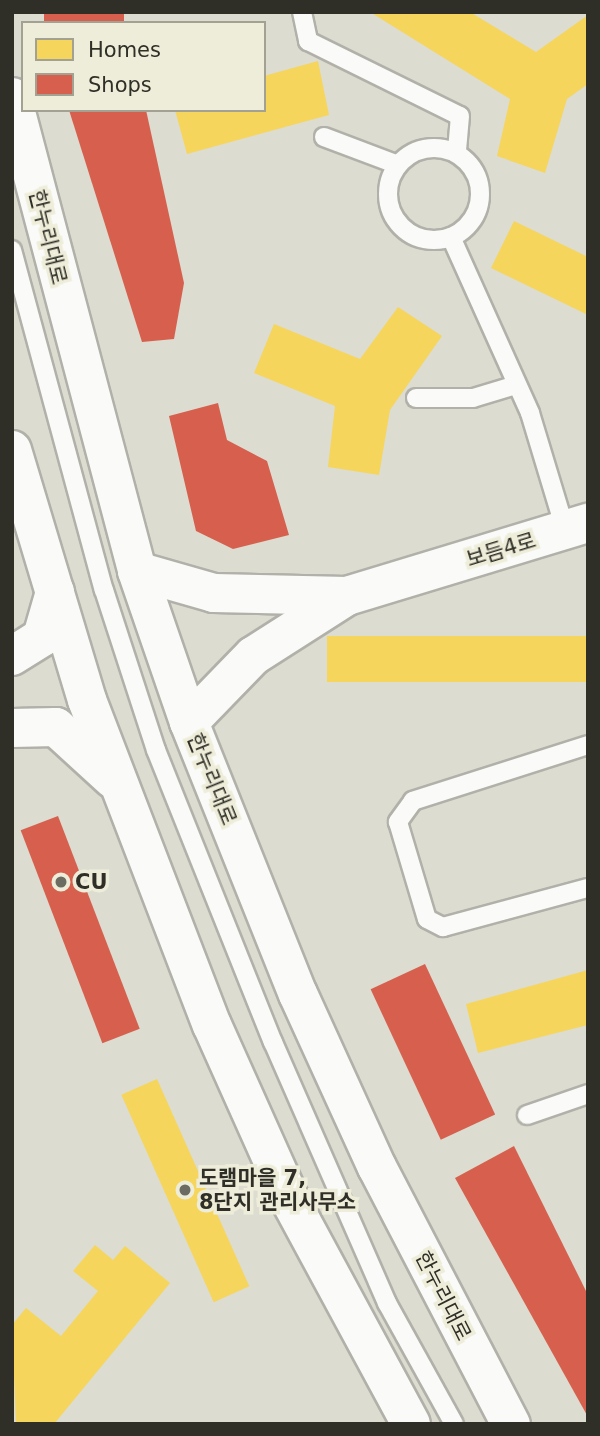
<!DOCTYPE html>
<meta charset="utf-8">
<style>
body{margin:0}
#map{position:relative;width:600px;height:1436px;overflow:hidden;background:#dcdcd1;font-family:"DejaVu Sans","Noto Sans KR",sans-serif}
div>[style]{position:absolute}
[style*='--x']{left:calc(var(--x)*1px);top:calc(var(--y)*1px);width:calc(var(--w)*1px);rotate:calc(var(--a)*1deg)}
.homes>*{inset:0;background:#f6d55c;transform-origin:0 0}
.shops>*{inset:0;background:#d6604d;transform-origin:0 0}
.roads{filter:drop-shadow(2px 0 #b1b1a9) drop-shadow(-2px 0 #b1b1a9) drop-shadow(0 2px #b1b1a9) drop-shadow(0 -2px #b1b1a9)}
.service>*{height:18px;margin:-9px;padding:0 9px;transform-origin:9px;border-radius:9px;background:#fafaf8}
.service>.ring{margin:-9px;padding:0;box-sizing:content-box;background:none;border:18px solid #fafaf8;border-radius:50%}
.tertiary>*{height:38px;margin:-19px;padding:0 19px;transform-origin:19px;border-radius:19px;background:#fafaf8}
.dots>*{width:19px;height:19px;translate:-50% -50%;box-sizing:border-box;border:4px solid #eeedd9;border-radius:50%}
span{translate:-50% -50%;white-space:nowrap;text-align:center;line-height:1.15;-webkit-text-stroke:7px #eeedd9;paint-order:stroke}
.street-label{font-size:21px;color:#2f2f27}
.poi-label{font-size:21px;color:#2f2f27;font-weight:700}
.left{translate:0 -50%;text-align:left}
.frame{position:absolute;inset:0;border:14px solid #2f2f27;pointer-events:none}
.legend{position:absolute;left:21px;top:21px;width:245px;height:91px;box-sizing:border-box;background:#eeedd9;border:2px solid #a2a192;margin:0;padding:9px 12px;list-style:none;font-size:21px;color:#2f2f27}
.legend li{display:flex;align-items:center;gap:14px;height:35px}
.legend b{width:35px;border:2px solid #a2a192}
</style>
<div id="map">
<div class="homes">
<i style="clip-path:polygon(370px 12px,470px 12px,536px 52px,588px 15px,588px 84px,567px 99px,545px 173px,497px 156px,510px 99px)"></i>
<i style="clip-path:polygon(318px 61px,329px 115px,187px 154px,175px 110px,264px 110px,264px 76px)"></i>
<i style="clip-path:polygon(514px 221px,588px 257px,588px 315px,491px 268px)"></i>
<i style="clip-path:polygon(398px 307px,442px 336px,390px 410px,379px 475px,328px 467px,335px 406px,254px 373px,274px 324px,360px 359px)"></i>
<i style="left:588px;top:636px;width:46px;height:261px;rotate:90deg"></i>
<i style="clip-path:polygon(588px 970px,588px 1025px,478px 1053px,466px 1004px)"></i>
<i style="left:157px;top:1079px;width:227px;height:39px;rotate:66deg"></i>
<i style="clip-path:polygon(95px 1245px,113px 1260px,125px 1246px,170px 1283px,54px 1424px,16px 1424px,12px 1325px,26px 1308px,61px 1336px,98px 1291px,73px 1271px)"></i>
</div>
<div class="shops">
<i style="left:44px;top:12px;width:80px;height:11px"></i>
<i style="clip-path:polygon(69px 110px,146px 110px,184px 283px,174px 339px,142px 342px)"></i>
<i style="clip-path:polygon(218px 403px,227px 440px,267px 461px,289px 535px,233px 549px,196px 531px,169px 416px)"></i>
<i style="left:58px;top:816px;width:228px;height:40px;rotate:69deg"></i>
<i style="left:425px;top:964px;width:166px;height:60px;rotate:65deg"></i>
<i style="clip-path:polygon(514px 1146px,588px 1295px,588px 1417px,455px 1178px)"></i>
</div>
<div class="roads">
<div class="service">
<i style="--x:302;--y:12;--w:30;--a:78"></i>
<i style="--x:308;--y:41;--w:169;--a:26.3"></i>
<i style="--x:460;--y:116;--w:37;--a:95"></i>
<i style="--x:324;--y:137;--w:79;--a:20.7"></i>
<i class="ring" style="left:388px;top:148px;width:74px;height:74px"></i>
<i style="--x:451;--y:237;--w:193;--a:65.8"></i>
<i style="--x:530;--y:413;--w:121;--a:73.2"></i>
<i style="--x:12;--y:250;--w:352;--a:74.9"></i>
<i style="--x:104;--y:590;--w:168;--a:72"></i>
<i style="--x:156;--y:750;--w:315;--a:68.2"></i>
<i style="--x:273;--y:1042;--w:285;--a:66.4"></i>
<i style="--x:387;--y:1303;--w:138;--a:61"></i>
<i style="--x:416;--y:398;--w:57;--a:0"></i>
<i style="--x:473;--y:398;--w:45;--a:-16.8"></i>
<i style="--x:588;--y:745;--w:184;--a:162.3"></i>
<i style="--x:413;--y:801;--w:26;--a:126"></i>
<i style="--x:398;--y:822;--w:101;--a:73.4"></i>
<i style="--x:427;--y:919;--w:18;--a:27"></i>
<i style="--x:443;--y:927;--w:150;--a:-15.1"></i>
<i style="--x:527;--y:1115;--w:65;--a:-19"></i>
</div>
<div class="tertiary">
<i style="--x:12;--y:97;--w:490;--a:75.2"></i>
<i style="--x:137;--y:571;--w:160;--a:71"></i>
<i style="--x:189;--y:722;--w:293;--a:68.2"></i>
<i style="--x:298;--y:994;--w:190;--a:65.5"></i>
<i style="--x:377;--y:1167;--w:290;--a:62.5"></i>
<i style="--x:12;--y:450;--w:261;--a:73.3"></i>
<i style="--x:87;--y:700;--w:348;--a:69"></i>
<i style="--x:212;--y:1025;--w:194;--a:65.9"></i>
<i style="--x:291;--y:1202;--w:252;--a:61.6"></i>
<i style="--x:137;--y:571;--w:80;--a:15.9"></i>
<i style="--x:214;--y:593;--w:133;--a:1.3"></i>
<i style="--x:12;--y:656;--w:36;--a:-32"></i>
<i style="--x:42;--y:637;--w:47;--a:-73.9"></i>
<i style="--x:189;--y:722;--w:92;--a:-45.9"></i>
<i style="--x:253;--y:656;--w:112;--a:-32.6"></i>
<i style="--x:347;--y:596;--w:252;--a:-16.9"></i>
<i style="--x:12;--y:728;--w:44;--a:-1.3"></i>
<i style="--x:56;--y:727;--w:77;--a:42.4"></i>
</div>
</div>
<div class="dots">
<i style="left:61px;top:882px;background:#6c6c62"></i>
<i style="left:185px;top:1190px;background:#6c6c62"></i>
</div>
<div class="street-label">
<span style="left:48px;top:237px;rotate:76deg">한누리대로</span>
<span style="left:501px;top:550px;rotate:-17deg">보듬4로</span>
<span style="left:212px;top:779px;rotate:68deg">한누리대로</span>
<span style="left:443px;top:1296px;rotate:63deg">한누리대로</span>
</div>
<div class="poi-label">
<span class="left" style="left:75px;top:882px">CU</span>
<span class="left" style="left:199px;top:1190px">도램마을 7,<br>8단지 관리사무소</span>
</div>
<div class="frame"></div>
<ul class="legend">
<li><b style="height:19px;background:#f6d55c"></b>Homes</li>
<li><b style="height:19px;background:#d6604d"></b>Shops</li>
</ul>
</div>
